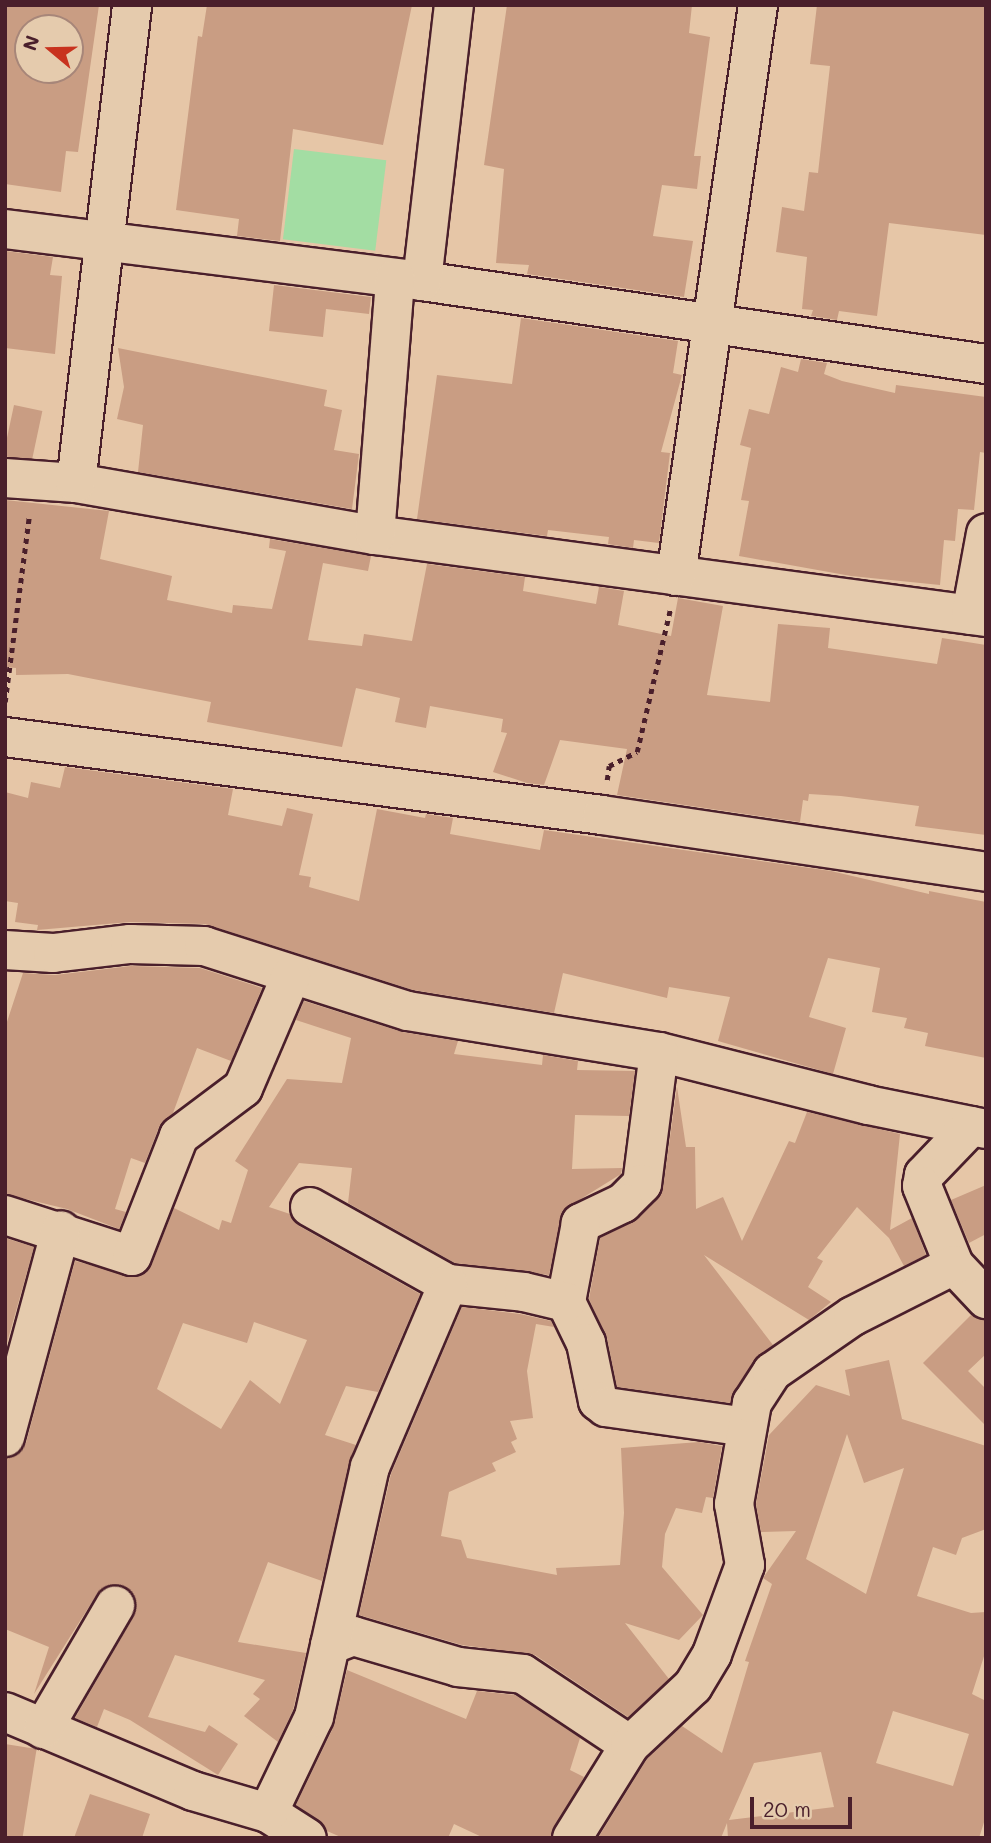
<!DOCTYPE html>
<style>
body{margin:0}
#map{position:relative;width:991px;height:1843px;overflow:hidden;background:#e6c6a7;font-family:Mali,sans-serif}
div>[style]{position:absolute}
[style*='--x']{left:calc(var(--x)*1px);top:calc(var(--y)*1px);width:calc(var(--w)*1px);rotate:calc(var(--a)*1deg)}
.green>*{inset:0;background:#a3dda3;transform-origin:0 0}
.building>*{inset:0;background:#c99d83;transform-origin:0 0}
.path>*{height:4.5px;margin-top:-2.25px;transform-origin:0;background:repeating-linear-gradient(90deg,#4a1f2b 0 5px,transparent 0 10px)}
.roads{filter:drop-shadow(2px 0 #4a1f2b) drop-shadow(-2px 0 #4a1f2b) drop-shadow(0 2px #4a1f2b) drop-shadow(0 -2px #4a1f2b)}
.minor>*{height:38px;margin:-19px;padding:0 19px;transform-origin:19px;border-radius:19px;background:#e5cbad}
span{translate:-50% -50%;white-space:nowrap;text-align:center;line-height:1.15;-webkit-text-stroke:7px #e5cbad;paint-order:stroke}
.frame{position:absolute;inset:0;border:7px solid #4a1f2b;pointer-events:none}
.north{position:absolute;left:14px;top:14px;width:70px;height:70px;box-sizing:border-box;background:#e5cbad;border:2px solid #a78679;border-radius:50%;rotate:289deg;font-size:19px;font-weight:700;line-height:28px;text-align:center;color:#4a1f2b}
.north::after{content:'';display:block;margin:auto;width:24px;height:32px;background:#c8321e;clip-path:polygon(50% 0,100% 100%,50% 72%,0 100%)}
.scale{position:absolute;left:750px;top:1797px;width:102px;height:32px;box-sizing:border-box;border:4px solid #4a1f2b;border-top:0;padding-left:9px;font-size:21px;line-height:24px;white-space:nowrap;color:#4a1f2b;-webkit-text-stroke:5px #e5cbad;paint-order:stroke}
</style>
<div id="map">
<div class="green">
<i style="left:294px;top:149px;width:93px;height:91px;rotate:7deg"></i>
</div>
<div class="building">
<i style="clip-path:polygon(evenodd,5px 5px,99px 5px,78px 152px,66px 151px,61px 192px,5px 184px,5px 5px,28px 28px,70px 28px,70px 70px,28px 70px,28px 28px)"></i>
<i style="clip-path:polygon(207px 5px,412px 5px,383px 145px,293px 129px,280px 241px,237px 236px,239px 219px,176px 210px,198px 36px,202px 37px)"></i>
<i style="clip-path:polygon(507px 5px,692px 5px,689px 33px,710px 37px,694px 156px,701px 156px,697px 189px,662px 185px,653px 236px,693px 241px,684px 297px,527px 274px,529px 265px,496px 263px,504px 169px,484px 165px)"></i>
<i style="clip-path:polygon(817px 5px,986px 5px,986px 235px,889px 223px,877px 316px,839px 311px,837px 320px,811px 316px,813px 310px,802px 309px,807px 257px,776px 252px,782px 207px,804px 211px,809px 172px,818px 173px,830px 66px,810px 64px)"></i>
<i style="clip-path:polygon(5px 251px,53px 257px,50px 275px,62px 276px,55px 354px,5px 348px)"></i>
<i style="clip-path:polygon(274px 285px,371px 297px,369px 314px,326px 309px,323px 337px,269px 331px)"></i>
<i style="clip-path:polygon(521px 318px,678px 341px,673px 373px,682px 375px,661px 452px,670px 453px,659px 543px,634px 540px,633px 548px,608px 544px,609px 537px,548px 530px,547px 536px,417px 519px,437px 375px,512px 384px)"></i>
<i style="clip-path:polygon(118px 348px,327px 390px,324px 406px,342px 410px,334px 450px,359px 454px,352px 509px,138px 472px,143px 425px,117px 419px,124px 387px)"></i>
<i style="clip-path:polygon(801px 359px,827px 363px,824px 374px,842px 381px,895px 393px,896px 385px,986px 397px,986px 453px,980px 452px,974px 510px,958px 509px,955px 541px,944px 540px,940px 585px,851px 576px,739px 556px,749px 501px,741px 500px,751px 448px,740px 445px,749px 409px,769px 414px,781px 367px,798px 372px)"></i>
<i style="left:14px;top:405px;width:29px;height:52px;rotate:12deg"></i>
<i style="clip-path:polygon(5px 500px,109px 511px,100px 559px,172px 576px,167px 600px,232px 613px,233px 605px,272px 609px,286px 551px,269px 548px,270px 539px,371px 556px,368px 571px,323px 563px,308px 640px,362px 646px,364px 634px,412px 641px,427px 564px,525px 577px,523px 591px,596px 604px,599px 587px,624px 591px,618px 625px,671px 636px,678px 598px,723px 606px,707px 695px,770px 702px,778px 624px,830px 628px,828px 648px,937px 664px,942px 638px,986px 645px,986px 835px,915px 826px,919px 806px,841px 796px,809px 794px,808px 801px,803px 800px,800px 822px,617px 795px,627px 749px,560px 740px,544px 785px,527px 783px,493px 772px,507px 733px,501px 732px,503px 719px,430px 706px,426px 728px,395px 722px,400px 698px,356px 688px,342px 747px,207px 722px,211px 702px,68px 674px,16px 675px,16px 668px,5px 667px)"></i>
<i style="clip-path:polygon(65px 767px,233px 789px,228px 815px,282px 826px,287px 808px,313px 814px,299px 875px,311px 877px,309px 887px,359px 901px,377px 809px,425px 818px,426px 814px,453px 818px,450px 834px,540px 850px,544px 830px,831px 871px,929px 894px,929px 891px,986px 902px,986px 1058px,925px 1046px,928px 1033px,904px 1028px,907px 1018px,872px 1012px,880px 968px,828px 958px,809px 1017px,846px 1028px,833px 1074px,718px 1041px,730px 997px,669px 987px,667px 998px,563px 973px,554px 1013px,413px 990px,205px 924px,130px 922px,37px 930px,38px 925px,15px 922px,18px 903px,5px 901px,5px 792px,28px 798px,31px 782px,60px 788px)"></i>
<i style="clip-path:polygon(131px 966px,200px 968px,262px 988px,231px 1061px,197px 1048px,173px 1113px,159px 1127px,145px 1163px,131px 1158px,115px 1209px,126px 1212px,119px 1229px,67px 1209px,5px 1194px,5px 1028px,23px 973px,55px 975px)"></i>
<i style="clip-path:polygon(evenodd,304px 1001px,402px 1032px,458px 1041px,454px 1054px,542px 1065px,543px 1055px,578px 1061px,577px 1070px,635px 1071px,629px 1116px,575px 1115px,572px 1169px,622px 1168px,621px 1174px,563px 1210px,549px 1275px,455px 1263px,348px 1203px,352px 1168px,299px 1163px,269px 1207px,290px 1214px,299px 1226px,420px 1294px,378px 1392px,346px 1386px,325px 1435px,356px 1445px,322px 1581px,268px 1562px,238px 1642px,306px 1653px,293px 1710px,278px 1742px,244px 1716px,260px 1699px,253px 1694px,265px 1680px,175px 1655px,148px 1717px,205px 1732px,209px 1725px,238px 1744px,218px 1775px,130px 1720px,104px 1709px,97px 1727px,75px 1718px,134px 1616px,134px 1596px,125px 1587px,105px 1587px,97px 1594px,34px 1694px,49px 1647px,5px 1629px,5px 1458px,20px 1453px,26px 1443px,75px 1261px,137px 1277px,152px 1264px,174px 1208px,219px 1230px,222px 1220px,231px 1223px,248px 1170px,235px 1161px,287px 1079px,342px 1083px,351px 1038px,296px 1020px,304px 1001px,254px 1322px,307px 1340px,280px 1404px,250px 1380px,221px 1429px,157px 1389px,183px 1323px,247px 1343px,254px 1322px)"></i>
<i style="clip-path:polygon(677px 1087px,686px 1147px,695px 1147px,696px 1209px,723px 1197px,742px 1241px,789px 1141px,795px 1143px,807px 1112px,900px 1134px,890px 1230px,912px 1218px,926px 1255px,904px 1266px,889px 1238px,857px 1207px,817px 1258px,823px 1261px,808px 1287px,831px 1302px,809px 1320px,704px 1255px,773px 1345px,754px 1360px,730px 1403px,617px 1387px,607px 1338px,589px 1299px,600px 1238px,638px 1219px,663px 1188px)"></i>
<i style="clip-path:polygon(986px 1185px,986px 1234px,969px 1243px,951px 1200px)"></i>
<i style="clip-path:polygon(5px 1238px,34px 1247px,5px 1350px)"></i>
<i style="clip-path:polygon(462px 1307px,520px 1314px,551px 1321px,554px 1327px,536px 1324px,527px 1371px,533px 1418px,510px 1421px,517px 1439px,511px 1442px,516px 1452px,492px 1463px,496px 1471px,449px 1492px,441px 1536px,461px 1540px,467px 1558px,557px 1575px,556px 1568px,620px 1565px,624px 1513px,621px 1448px,699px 1442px,722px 1446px,713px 1498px,706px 1497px,702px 1513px,676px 1508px,665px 1534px,662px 1567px,703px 1615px,679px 1640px,625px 1623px,669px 1679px,628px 1717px,535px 1655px,462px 1645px,359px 1615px,391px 1474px)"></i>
<i style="clip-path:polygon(971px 1315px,986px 1320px,986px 1354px,968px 1371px,986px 1389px,986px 1426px,923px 1363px)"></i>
<i style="clip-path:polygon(evenodd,889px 1360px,902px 1419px,986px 1446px,986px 1529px,962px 1538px,956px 1555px,933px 1547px,917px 1596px,971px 1613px,986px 1612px,986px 1650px,972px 1694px,986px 1701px,986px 1816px,979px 1838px,728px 1838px,727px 1823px,721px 1838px,598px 1838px,647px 1759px,682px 1726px,722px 1753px,749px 1662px,745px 1661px,772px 1584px,763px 1578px,796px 1531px,761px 1532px,756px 1504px,769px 1435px,816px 1385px,850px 1396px,845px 1370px,889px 1360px,847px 1434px,864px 1483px,904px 1468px,866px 1594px,806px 1559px,847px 1434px,889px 1360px,893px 1711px,969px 1734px,953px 1786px,876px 1763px,893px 1711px,889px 1360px,821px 1752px,834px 1807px,729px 1820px,754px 1763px,821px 1752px)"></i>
<i style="clip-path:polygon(347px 1670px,466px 1719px,477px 1691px,515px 1695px,580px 1738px,570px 1770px,584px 1777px,550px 1838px,484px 1838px,454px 1824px,448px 1838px,343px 1838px,327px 1831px,296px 1805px,334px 1726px)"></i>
<i style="left:5px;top:1744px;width:32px;height:94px;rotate:9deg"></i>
<i style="clip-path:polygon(90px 1794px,150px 1814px,142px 1838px,74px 1838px)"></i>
</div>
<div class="path">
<i style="--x:5;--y:702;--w:188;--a:-82.6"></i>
<i style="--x:607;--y:780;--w:14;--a:-82"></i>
<i style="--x:609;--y:766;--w:31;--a:-27"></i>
<i style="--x:637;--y:752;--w:146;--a:-76.9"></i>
</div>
<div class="roads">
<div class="minor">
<i style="--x:5;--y:229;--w:420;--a:7.1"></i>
<i style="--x:422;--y:281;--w:570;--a:8.37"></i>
<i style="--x:422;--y:281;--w:278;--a:-83.4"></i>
<i style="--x:5;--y:478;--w:71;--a:4"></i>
<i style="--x:76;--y:483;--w:303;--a:9.9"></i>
<i style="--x:375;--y:535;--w:616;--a:7.64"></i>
<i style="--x:76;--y:483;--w:481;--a:-83.3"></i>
<i style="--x:375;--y:535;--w:257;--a:-85.5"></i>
<i style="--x:676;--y:576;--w:577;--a:-81.83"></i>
<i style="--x:971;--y:615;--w:83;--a:-79.6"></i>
<i style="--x:5;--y:737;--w:602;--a:7.44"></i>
<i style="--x:602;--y:815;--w:388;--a:8.4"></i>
<i style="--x:5;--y:950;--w:48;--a:3.6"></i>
<i style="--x:53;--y:953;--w:78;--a:-6.7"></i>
<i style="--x:130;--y:944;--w:74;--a:1.5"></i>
<i style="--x:204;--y:946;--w:214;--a:17.7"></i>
<i style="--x:408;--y:1011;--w:254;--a:9.3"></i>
<i style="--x:659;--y:1052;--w:216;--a:14.2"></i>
<i style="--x:868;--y:1105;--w:120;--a:11.5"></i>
<i style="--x:659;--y:1052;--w:133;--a:97.3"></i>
<i style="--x:642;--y:1184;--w:27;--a:135"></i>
<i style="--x:623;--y:1203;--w:47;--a:154.5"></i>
<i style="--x:581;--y:1223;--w:80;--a:100.8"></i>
<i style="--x:566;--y:1302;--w:46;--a:64"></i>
<i style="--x:586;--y:1343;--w:59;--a:78.3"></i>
<i style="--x:598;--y:1401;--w:10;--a:37"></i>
<i style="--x:606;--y:1407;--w:141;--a:8.1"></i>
<i style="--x:971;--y:1126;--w:68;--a:133.8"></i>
<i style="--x:924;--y:1175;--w:11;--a:100"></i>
<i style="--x:922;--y:1186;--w:85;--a:67.9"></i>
<i style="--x:954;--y:1265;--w:47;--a:46.7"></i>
<i style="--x:310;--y:1207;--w:158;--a:29.2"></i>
<i style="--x:448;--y:1284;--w:76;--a:6"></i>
<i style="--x:524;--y:1292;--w:43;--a:13.4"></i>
<i style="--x:5;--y:1215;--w:133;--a:17.9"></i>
<i style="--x:132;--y:1256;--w:129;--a:-68.6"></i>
<i style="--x:179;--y:1136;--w:80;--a:-36.9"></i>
<i style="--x:243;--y:1088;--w:122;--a:-66.8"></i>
<i style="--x:5;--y:1437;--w:214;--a:-74.9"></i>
<i style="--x:330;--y:1645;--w:25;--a:-21"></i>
<i style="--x:353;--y:1636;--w:109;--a:16.4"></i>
<i style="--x:458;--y:1667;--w:65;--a:6.1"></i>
<i style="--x:523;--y:1674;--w:128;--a:33.6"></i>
<i style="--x:5;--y:1712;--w:204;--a:22.8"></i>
<i style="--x:193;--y:1791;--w:78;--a:16.3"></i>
<i style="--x:268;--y:1813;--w:46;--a:32.7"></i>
<i style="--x:43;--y:1729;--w:143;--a:-59.7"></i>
<i style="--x:268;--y:1813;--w:106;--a:-64.4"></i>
<i style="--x:314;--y:1717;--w:256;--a:-77.4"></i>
<i style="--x:370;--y:1467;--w:199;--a:-66.9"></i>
<i style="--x:572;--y:1838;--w:110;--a:-58.1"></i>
<i style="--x:630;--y:1745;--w:86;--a:-43.1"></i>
<i style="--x:693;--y:1686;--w:37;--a:-59"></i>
<i style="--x:712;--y:1654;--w:95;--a:-69.7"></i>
<i style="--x:745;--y:1565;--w:62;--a:-100.2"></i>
<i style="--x:734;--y:1504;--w:103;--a:-79.9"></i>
<i style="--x:752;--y:1403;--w:37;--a:-57"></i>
<i style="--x:772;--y:1372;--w:98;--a:-34.7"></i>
<i style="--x:853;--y:1316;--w:113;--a:-26.8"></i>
</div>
</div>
<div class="frame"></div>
<div class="north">N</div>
<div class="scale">20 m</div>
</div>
